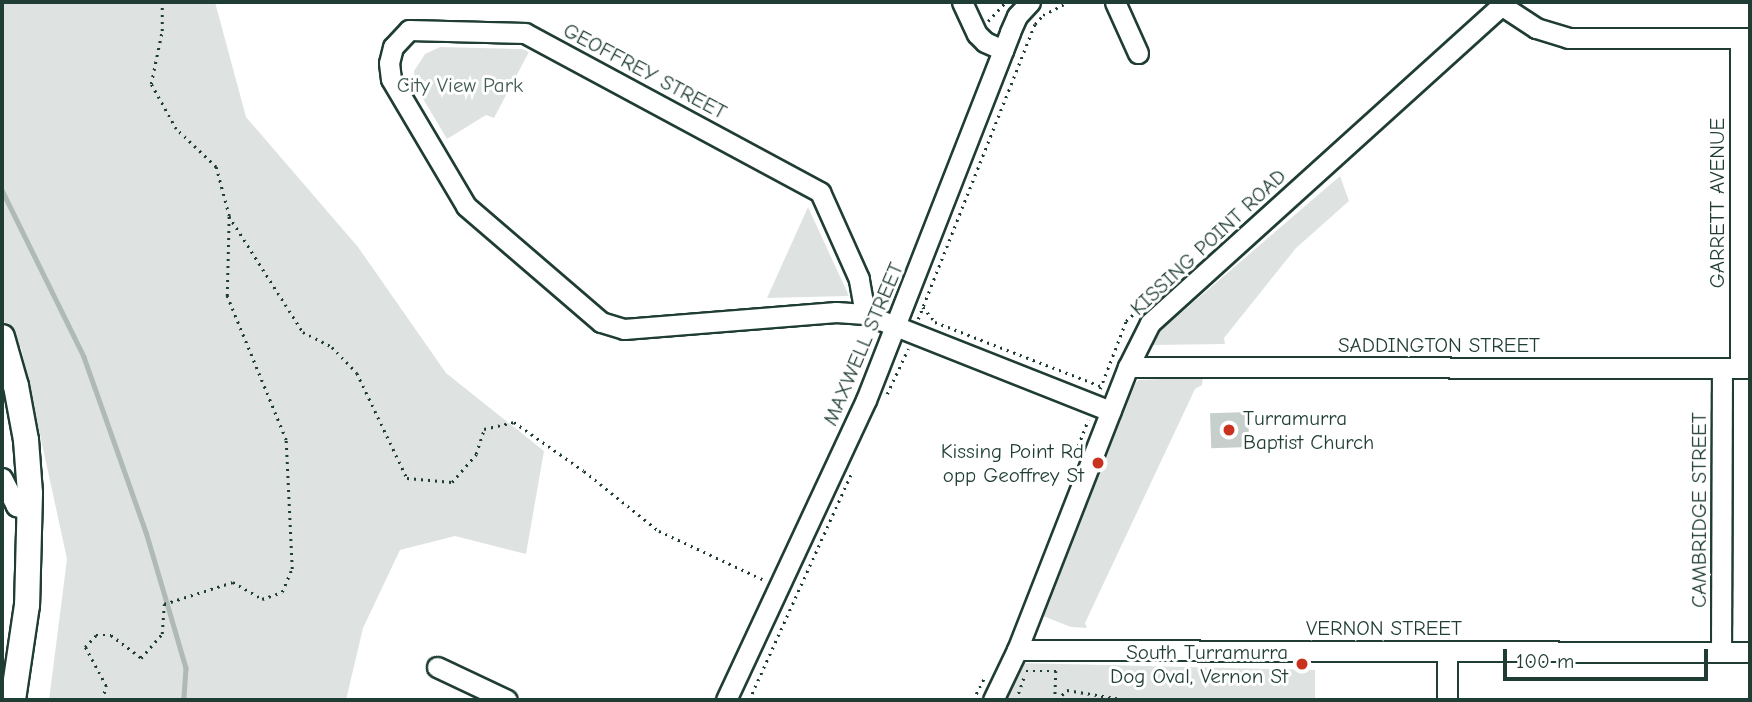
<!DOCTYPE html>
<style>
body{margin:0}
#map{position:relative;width:1752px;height:702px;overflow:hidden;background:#fff;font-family:"Comic Neue",sans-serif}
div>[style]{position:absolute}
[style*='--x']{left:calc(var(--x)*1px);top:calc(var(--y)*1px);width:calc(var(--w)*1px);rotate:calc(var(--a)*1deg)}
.green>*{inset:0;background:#dee3e2}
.stream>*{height:4.5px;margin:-2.25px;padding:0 2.25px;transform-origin:2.25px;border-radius:2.25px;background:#afbab7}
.building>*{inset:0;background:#c7cfcc;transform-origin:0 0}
.path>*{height:2.5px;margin-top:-1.25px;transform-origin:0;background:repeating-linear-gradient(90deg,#1f3d34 0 2px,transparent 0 7px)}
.roads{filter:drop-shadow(2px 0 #1f3d34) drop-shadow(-2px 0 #1f3d34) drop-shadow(0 2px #1f3d34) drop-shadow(0 -2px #1f3d34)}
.minor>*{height:19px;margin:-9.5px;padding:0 9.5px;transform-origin:9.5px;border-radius:9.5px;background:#fff}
.major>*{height:24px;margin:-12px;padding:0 12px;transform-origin:12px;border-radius:12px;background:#fff}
.dots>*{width:19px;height:19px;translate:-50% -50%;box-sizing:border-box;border:4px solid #fff;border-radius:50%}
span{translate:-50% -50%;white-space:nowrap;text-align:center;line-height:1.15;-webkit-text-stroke:6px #fff;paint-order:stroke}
.street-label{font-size:21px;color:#1f3d34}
.park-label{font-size:21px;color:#455e57}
.poi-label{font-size:21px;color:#1f3d34}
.left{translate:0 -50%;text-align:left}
.right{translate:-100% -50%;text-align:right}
.frame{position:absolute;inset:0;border:4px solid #1f3d34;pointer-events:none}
.scale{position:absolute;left:1503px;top:649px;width:205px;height:32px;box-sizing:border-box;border:4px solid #1f3d34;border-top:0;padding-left:9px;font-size:21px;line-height:24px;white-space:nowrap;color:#1f3d34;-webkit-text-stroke:5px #fff;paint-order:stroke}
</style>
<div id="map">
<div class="green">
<i style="clip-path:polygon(2px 2px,215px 2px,246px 117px,358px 247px,446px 373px,544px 451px,526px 554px,455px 536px,400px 550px,363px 628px,346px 700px,49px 700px,67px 559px,21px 347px,2px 353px)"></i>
<i style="clip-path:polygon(440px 47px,522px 49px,529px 52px,494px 118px,486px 115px,447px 139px,416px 87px,414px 71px,425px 54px)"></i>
<i style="clip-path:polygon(1340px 176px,1349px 201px,1296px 248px,1224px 338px,1225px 344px,1151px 345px,1152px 338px)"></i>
<i style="clip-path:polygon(808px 207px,849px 296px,767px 298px)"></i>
<i style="clip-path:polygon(1203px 377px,1202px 385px,1195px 389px,1085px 623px,1087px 628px,1071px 627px,1043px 616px,1131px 390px,1138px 380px)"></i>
<i style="clip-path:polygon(1020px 663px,1315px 670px,1315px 700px,1002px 700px)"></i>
</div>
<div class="stream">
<i style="--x:2;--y:190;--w:186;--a:63.8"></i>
<i style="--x:84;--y:357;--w:186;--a:70.5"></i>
<i style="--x:146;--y:532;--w:74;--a:73.5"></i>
<i style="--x:167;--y:603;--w:68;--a:73.7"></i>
<i style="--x:186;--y:668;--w:32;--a:94"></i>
</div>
<div class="building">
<i style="left:1248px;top:412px;width:35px;height:38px;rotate:88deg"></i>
</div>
<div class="path">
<i style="--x:988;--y:21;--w:25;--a:-47"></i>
<i style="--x:229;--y:216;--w:138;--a:57.5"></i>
<i style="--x:303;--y:332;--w:33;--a:27"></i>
<i style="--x:332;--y:347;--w:36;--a:46"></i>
<i style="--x:357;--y:373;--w:116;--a:64.5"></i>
<i style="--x:407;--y:478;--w:45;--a:5.1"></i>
<i style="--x:452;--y:482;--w:37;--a:-49"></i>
<i style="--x:476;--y:454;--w:26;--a:-72"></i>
<i style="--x:484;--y:429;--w:31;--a:-13"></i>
<i style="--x:514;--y:422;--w:85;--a:35"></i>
<i style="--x:584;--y:471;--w:96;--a:38.7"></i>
<i style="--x:659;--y:531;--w:116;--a:25"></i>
<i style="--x:923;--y:307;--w:19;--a:51"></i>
<i style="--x:935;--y:322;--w:178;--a:21.1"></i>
<i style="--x:918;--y:319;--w:317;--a:-68.4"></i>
<i style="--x:1035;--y:24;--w:12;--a:-48"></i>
<i style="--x:1043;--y:15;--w:28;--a:-27"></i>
<i style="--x:1100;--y:389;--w:73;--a:-69.1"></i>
<i style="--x:1126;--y:321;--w:18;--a:-43"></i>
<i style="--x:887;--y:394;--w:50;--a:-65"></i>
<i style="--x:1073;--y:459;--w:42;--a:-69"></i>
<i style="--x:1026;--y:671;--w:30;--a:0"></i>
<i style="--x:1056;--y:671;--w:29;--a:92"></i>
<i style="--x:102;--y:700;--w:15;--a:-74"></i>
<i style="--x:106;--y:686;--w:44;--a:-118.3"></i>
<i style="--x:85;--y:647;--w:16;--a:-47"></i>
<i style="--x:96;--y:635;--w:15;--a:0"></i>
<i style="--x:111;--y:635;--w:38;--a:37"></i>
<i style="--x:141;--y:658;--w:32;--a:-49"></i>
<i style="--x:162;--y:634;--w:30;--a:-86"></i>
<i style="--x:164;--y:604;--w:72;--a:-17.7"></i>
<i style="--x:233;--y:582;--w:34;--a:30"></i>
<i style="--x:262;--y:599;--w:21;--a:-19"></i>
<i style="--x:282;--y:592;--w:25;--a:-67"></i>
<i style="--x:292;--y:569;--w:129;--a:-92.7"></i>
<i style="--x:286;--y:440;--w:156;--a:-112.3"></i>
<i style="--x:227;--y:296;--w:80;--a:-88.6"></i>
<i style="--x:229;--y:216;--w:51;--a:-104.9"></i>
<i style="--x:216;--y:167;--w:55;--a:-136.5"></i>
<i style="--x:176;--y:129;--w:51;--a:-119.1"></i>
<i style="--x:151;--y:84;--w:54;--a:-78.3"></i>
<i style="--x:162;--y:31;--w:29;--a:-90"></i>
<i style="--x:749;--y:700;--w:252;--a:-65.7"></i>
<i style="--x:973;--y:700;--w:27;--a:-63"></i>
<i style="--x:1016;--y:700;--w:24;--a:-71"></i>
<i style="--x:1057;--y:700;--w:14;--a:-45"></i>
<i style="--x:1067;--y:690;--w:61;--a:9.5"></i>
</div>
<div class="roads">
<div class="minor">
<i style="--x:962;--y:2;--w:35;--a:65"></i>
<i style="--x:977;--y:34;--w:11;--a:45"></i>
<i style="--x:985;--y:42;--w:20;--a:24"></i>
<i style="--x:1115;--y:2;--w:56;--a:65.7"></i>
<i style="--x:1501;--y:5;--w:42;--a:33.3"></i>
<i style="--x:1536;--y:28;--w:34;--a:17"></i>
<i style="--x:1568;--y:38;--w:182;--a:0"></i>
<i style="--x:1740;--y:38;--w:330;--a:90"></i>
<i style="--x:865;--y:314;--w:36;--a:-100"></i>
<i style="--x:859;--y:279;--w:95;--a:-114.1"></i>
<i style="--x:820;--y:192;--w:335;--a:-151.7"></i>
<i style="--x:525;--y:33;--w:116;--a:-178.5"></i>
<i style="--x:409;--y:30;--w:23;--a:133"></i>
<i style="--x:393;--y:47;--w:16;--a:104"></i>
<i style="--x:389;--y:63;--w:16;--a:83"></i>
<i style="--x:391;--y:79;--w:147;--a:59.4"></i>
<i style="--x:466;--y:206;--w:178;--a:40.7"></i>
<i style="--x:601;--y:322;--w:24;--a:17"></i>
<i style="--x:624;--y:329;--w:213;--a:-4.6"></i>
<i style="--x:836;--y:312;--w:29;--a:4"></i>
<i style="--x:865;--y:314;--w:264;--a:21.6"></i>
<i style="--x:1128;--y:367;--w:622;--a:0.09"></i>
<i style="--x:2;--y:478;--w:31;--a:63"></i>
<i style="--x:16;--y:506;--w:15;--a:16"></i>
<i style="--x:1017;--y:650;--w:733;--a:0.16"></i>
<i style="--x:1447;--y:651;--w:49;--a:90"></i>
<i style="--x:1721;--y:652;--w:284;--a:-89.8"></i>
<i style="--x:437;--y:667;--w:77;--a:25.2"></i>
<i style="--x:726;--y:700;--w:331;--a:-65"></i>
<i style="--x:866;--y:400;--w:395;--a:-68.6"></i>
<i style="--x:1010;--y:32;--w:17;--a:-66"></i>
<i style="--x:1017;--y:16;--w:19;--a:-47"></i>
<i style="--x:993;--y:700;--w:55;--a:-64.4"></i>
<i style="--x:1017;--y:650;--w:304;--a:-68.6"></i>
<i style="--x:1128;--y:367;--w:49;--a:-63.4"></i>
<i style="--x:1150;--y:323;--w:479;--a:-42.1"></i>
</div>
<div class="major">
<i style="--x:2;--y:337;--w:51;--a:74.1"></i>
<i style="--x:16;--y:386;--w:55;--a:79.5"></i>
<i style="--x:26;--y:440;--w:53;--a:85.7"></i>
<i style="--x:30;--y:493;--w:112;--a:91.5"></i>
<i style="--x:27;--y:605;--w:96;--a:98.4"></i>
</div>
</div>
<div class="dots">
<i style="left:1229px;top:430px;background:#c8321e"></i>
<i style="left:1098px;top:463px;background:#c8321e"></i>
<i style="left:1302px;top:664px;background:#c8321e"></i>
</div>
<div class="street-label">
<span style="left:645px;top:71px;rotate:28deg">GEOFFREY STREET</span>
<span style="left:1717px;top:203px;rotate:-90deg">GARRETT AVENUE</span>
<span style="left:1208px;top:242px;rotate:-43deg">KISSING POINT ROAD</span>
<span style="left:863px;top:344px;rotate:-67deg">MAXWELL STREET</span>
<span style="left:1439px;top:345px">SADDINGTON STREET</span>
<span style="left:1699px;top:510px;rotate:-90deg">CAMBRIDGE STREET</span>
<span style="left:1384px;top:628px">VERNON STREET</span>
</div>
<div class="park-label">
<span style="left:460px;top:85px">City View Park</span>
</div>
<div class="poi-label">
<span class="left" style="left:1243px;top:430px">Turramurra<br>Baptist Church</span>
<span class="right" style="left:1084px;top:463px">Kissing Point Rd<br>opp Geoffrey St</span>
<span class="right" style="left:1288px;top:664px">South Turramurra<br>Dog Oval, Vernon St</span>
</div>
<div class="frame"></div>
<div class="scale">100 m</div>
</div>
